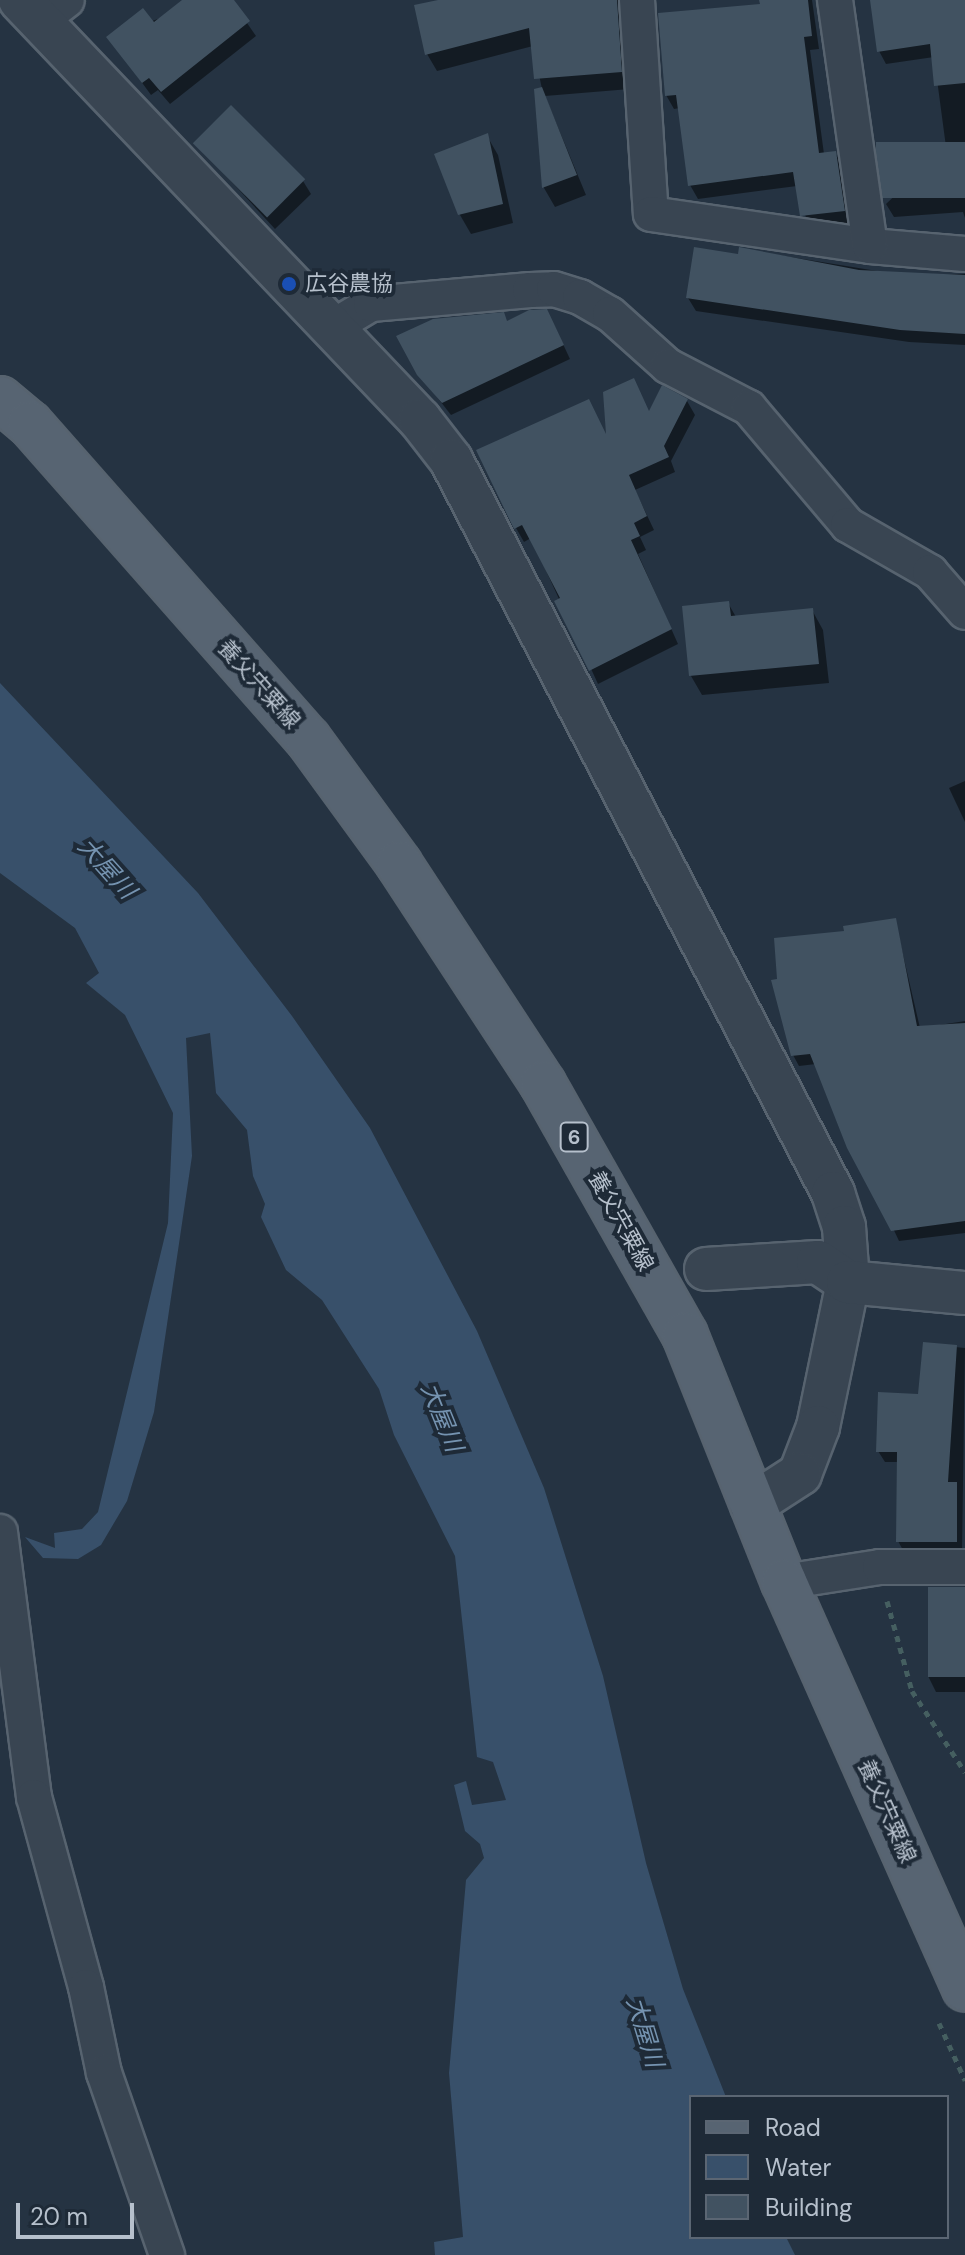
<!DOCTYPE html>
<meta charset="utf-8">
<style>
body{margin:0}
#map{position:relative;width:965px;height:2255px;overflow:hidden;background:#253342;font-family:"DM Sans","Noto Sans JP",sans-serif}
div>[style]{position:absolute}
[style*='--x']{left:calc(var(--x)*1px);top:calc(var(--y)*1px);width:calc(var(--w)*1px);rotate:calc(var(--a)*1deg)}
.water>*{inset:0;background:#38506a}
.shadow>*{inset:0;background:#0007}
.building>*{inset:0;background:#415261;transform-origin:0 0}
.path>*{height:5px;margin-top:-2.5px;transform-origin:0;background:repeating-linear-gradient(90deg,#455f60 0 6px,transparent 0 12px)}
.roads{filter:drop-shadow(2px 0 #57636f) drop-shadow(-2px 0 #57636f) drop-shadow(0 2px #57636f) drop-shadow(0 -2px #57636f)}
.minor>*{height:34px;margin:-17px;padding:0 17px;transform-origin:17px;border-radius:17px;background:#394552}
.tertiary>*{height:42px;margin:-21px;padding:0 21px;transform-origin:21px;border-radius:21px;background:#394552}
.primary>*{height:44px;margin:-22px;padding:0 22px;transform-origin:22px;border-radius:22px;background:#576472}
.dots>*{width:22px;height:22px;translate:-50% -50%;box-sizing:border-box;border:4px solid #1e2a37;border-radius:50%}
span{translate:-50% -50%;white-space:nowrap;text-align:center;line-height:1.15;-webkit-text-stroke:8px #1e2a37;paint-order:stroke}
.shield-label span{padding:2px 6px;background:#1e2a37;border:2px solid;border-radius:6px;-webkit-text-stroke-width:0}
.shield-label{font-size:20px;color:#b6c0cc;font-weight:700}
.poi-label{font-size:22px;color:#b6c0cc}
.left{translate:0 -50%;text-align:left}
.street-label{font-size:22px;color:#b6c0cc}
.water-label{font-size:24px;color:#7593b0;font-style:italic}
.legend{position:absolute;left:689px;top:2095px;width:260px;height:144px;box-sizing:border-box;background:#1e2a37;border:2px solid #5b6673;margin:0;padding:10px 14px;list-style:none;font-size:24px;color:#b6c0cc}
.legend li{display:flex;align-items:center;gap:16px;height:40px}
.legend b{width:40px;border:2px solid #5b6673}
.scale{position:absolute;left:16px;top:2203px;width:118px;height:36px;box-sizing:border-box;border:4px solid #b6c0cc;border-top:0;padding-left:10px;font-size:24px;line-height:28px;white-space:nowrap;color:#b6c0cc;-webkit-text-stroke:6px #1e2a37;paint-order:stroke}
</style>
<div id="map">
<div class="water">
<i style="clip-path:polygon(0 683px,198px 893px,292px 1016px,370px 1128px,477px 1331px,544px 1488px,603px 1676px,646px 1863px,683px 1989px,726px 2097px,691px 2097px,691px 2237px,786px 2237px,795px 2255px,435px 2255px,434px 2242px,463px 2237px,449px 2073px,466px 1880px,484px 1858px,480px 1844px,465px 1831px,454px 1785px,466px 1781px,472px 1805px,506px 1800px,493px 1762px,477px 1757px,455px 1556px,394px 1435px,379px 1389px,322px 1300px,286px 1270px,261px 1217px,265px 1204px,253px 1176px,247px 1130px,216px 1093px,210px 1033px,186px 1038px,192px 1156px,154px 1412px,127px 1501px,101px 1545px,78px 1559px,43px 1558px,25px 1537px,55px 1548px,54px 1533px,82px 1529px,98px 1512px,168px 1223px,173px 1113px,125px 1015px,86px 983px,99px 973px,75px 928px,0 873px)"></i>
</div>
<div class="shadow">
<i style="clip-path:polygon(209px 0,231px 0,256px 36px,170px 104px,158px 90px,151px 95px,109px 37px)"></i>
<i style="clip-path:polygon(445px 0,628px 0,630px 89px,545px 96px,586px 195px,555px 207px,544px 188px,537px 90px,542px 89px,533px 46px,437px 71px,427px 54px)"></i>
<i style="clip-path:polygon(761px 0,812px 0,819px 49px,810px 50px,824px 154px,835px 153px,843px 166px,851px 224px,809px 228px,797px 186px,698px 199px,690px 185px,680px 108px,674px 109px,666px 95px,762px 6px)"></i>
<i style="clip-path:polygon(872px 0,965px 0,965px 218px,963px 212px,894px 217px,886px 204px,946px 147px,934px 57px,886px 64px,879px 51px)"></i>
<i style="clip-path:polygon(487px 136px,498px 155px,513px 223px,471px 234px,460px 215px)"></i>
<i style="clip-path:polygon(196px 143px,303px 181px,311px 194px,275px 229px)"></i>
<i style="clip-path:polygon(741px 249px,908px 276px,965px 274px,965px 345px,909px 342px,696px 311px,688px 298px,740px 256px)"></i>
<i style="clip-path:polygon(507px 323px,554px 325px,570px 359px,451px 415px,419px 374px)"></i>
<i style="clip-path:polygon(687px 401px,695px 415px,671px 461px,675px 472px,635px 490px,654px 530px,640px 537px,646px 550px,638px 554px,678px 644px,598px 684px,531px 538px,524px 542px,516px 528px,609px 440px,650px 414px)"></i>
<i style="clip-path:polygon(728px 603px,736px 617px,812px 610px,823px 630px,829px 683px,702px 695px,691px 676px,684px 607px)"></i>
<i style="clip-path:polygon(965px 781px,965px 822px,949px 788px)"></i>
<i style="clip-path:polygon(895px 920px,920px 1028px,965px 1021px,965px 1273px,965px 1233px,899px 1241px,816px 1064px,799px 1066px,793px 1055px,846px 933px)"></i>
<i style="clip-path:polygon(925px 1344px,965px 1348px,962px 1552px,904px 1552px,898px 1541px,899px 1462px,885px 1462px,878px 1451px,920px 1396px)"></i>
<i style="clip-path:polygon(965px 1589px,965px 1692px,936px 1692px,928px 1676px)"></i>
</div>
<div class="building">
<i style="clip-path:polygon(182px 0,234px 0,250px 21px,161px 92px,149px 78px,142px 83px,106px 37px,143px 8px,154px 22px)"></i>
<i style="clip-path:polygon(438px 0,617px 0,622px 72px,534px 79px,529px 28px,425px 55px,414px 5px)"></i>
<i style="clip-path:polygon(759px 0,808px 0,812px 36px,804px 37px,819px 153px,836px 151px,845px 211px,800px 216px,793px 172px,688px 186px,676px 95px,665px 96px,658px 13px,760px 4px)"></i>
<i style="clip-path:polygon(870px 0,965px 0,965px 83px,934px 86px,930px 44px,877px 52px)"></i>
<i style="clip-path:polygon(542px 87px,577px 175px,542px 188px,534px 89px)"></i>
<i style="left:231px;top:105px;width:105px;height:54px;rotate:45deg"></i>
<i style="clip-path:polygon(488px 133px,503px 204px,458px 215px,434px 154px)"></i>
<i style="left:965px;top:142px;width:56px;height:89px;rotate:90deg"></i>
<i style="clip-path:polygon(694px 247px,738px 254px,739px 247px,859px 270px,965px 275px,965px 334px,900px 330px,686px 298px)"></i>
<i style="clip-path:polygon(547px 309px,564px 345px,442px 403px,417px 375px,396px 336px,433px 319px,504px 312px,507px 321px,529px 310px)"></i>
<i style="clip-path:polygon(634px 378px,649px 411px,662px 385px,688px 399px,664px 446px,669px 457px,629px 475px,647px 516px,634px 523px,640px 536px,631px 540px,672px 629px,589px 671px,554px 601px,560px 598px,522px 525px,514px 529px,476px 450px,589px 399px,606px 434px,603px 392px)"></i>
<i style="clip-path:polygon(729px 601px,731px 616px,813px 608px,819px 664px,689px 676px,682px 606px)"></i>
<i style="clip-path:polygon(896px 918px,917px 1026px,965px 1023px,965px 1221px,891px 1231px,847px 1148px,810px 1054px,791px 1056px,771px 980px,777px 979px,774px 938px,844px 931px,843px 926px)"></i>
<i style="clip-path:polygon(923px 1342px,957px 1345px,948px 1482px,957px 1482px,957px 1542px,896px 1542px,897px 1452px,876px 1452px,878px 1392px,918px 1394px)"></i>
<i style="left:928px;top:1587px;width:37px;height:90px"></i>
</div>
<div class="path">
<i style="--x:887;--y:1601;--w:93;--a:74.5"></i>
<i style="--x:912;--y:1691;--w:97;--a:56.8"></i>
<i style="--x:939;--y:2023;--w:63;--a:65.5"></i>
</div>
<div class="roads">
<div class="minor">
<i style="--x:637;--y:0;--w:214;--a:86.3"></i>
<i style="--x:651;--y:214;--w:221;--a:8.3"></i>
<i style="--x:870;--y:246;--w:95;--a:4.8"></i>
<i style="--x:835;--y:0;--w:248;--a:81.9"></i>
<i style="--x:40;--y:21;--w:34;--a:-38"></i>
<i style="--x:331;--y:328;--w:47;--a:-31"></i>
<i style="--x:371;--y:304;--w:160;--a:-5"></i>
<i style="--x:530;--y:290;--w:24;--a:-2"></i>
<i style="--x:554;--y:289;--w:27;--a:17"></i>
<i style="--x:580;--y:297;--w:34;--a:30"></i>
<i style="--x:610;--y:314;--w:78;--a:41.9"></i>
<i style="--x:668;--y:366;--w:91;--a:27.4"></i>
<i style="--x:749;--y:408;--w:153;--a:49.8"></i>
<i style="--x:848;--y:525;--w:95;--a:29.8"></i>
<i style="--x:930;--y:572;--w:53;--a:48.8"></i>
<i style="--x:0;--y:1532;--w:267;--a:82.7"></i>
<i style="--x:34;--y:1797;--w:197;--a:74.7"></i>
<i style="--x:86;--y:1987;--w:88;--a:78.2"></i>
<i style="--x:104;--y:2073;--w:193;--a:70.9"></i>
<i style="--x:784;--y:1582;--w:97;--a:-8.9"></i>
<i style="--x:880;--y:1567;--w:85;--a:0"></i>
</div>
<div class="tertiary">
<i style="--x:20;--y:0;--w:580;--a:46.4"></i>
<i style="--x:420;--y:420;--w:51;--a:52.2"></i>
<i style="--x:451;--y:460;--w:827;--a:62.47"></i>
<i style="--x:833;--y:1193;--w:36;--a:72"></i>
<i style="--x:844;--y:1227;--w:55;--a:85.8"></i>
<i style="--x:848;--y:1282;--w:148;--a:101.7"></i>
<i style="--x:818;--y:1427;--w:50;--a:111"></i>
<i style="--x:800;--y:1474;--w:57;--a:147.1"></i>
<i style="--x:706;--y:1269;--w:112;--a:-3.6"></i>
<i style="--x:818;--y:1262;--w:36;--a:34"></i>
<i style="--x:848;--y:1282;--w:118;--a:5.4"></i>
</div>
<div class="primary">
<i style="--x:0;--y:399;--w:39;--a:40"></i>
<i style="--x:30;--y:424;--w:420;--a:48.6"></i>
<i style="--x:308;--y:739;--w:155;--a:53.9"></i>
<i style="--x:399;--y:864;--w:263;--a:56.8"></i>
<i style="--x:543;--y:1084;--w:288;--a:60.5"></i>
<i style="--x:685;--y:1335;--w:266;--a:68.2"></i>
<i style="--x:784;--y:1582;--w:445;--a:66"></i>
</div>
</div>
<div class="dots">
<i style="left:289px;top:284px;background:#1a4fb4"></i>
</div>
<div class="shield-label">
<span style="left:574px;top:1137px">6</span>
</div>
<div class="poi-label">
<span class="left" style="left:305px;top:284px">広谷農協</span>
</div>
<div class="street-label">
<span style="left:259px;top:684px;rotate:48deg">養父宍粟線</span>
<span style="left:621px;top:1221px;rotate:61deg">養父宍粟線</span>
<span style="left:887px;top:1811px;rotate:66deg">養父宍粟線</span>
</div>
<div class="water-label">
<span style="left:107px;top:868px;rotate:48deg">大屋川</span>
<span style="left:442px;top:1417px;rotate:68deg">大屋川</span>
<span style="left:645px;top:2032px;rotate:73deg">大屋川</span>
</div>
<ul class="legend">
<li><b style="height:10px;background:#576472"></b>Road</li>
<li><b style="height:22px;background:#38506a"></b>Water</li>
<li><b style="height:22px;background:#415261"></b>Building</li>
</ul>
<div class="scale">20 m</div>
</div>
